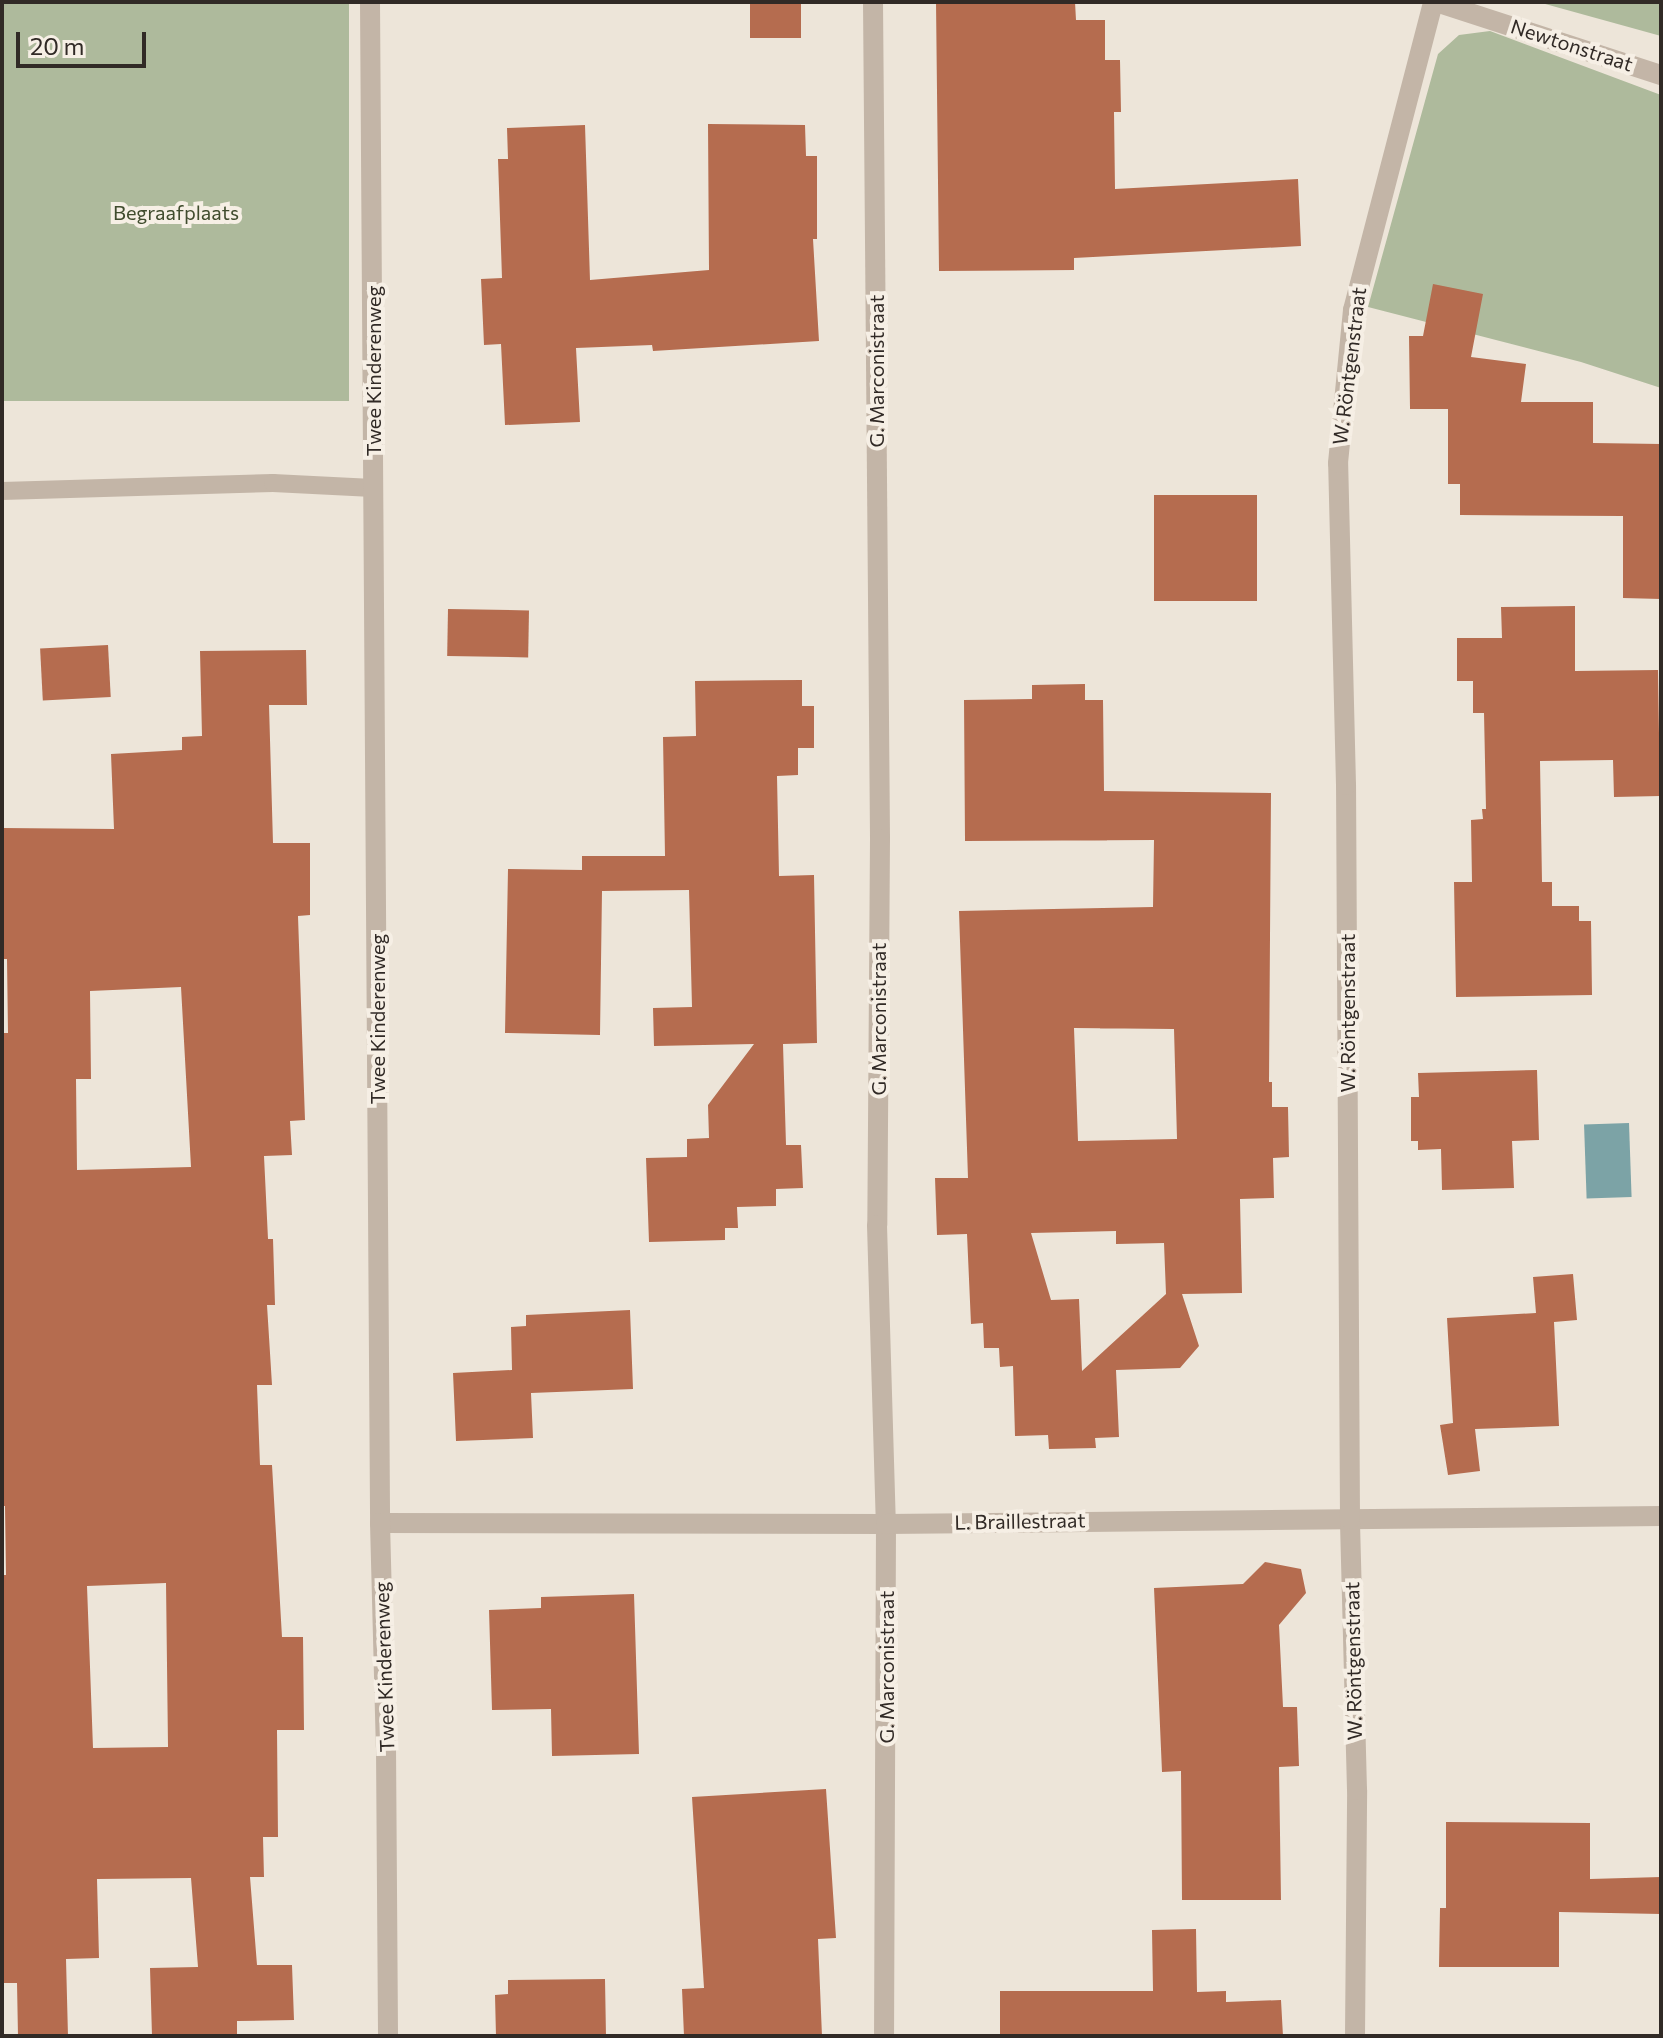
<!DOCTYPE html>
<meta charset="utf-8">
<style>
body{margin:0}
#map{position:relative;width:1663px;height:2038px;overflow:hidden;background:#ede5d9;font-family:Commissioner,sans-serif}
div>[style]{position:absolute}
[style*='--x']{left:calc(var(--x)*1px);top:calc(var(--y)*1px);width:calc(var(--w)*1px);rotate:calc(var(--a)*1deg)}
.green>*{inset:0;background:#aeba9c;transform-origin:0 0}
.water>*{inset:0;background:#7ca3a6;transform-origin:0 0}
.building>*{inset:0;background:#b56c4f;transform-origin:0 0}
.service>*{height:18px;margin:-9px;padding:0 9px;transform-origin:9px;border-radius:9px;background:#c3b5a7}
.minor>*{height:20px;margin:-10px;padding:0 10px;transform-origin:10px;border-radius:10px;background:#c3b5a7}
.tertiary>*{height:20px;margin:-10px;padding:0 10px;transform-origin:10px;border-radius:10px;background:#c3b5a7}
span{translate:-50% -50%;white-space:nowrap;text-align:center;line-height:1.15;-webkit-text-stroke:8px #f6efe5;paint-order:stroke}
.street-label{font-size:20px;color:#312a26}
.park-label{font-size:20px;color:#404c2e}
.frame{position:absolute;inset:0;border:4px solid #312a26;pointer-events:none}
.scale{position:absolute;left:16px;top:32px;width:130px;height:36px;box-sizing:border-box;border:4px solid #312a26;border-top:0;padding-left:10px;font-size:24px;line-height:28px;white-space:nowrap;color:#312a26;-webkit-text-stroke:6px #f6efe5;paint-order:stroke}
</style>
<div id="map">
<div class="green">
<i style="left:2px;top:2px;width:347px;height:399px"></i>
<i style="clip-path:polygon(1538px 2px,1661px 2px,1661px 36px)"></i>
<i style="clip-path:polygon(1490px 31px,1661px 95px,1661px 388px,1581px 362px,1368px 307px,1438px 54px,1459px 35px)"></i>
</div>
<div class="water">
<i style="left:1629px;top:1123px;width:74px;height:45px;rotate:88deg"></i>
</div>
<div class="building">
<i style="left:750px;top:2px;width:51px;height:36px"></i>
<i style="clip-path:polygon(936px 2px,1075px 2px,1076px 20px,1105px 20px,1105px 60px,1120px 60px,1121px 112px,1114px 112px,1115px 189px,1298px 179px,1301px 246px,1074px 258px,1074px 270px,939px 271px)"></i>
<i style="clip-path:polygon(708px 124px,805px 125px,806px 156px,817px 156px,817px 239px,813px 239px,819px 341px,653px 351px,652px 345px,576px 348px,580px 422px,505px 425px,501px 344px,484px 345px,481px 279px,502px 278px,498px 159px,508px 159px,507px 128px,585px 125px,590px 280px,709px 270px)"></i>
<i style="clip-path:polygon(1433px 284px,1483px 294px,1471px 357px,1526px 364px,1521px 402px,1593px 402px,1593px 443px,1661px 444px,1661px 599px,1623px 598px,1623px 516px,1460px 515px,1460px 484px,1448px 484px,1448px 409px,1410px 409px,1409px 336px,1423px 336px)"></i>
<i style="left:1154px;top:495px;width:103px;height:106px"></i>
<i style="clip-path:polygon(1575px 606px,1575px 671px,1658px 670px,1660px 796px,1614px 797px,1613px 760px,1540px 761px,1542px 882px,1552px 882px,1552px 906px,1579px 906px,1579px 921px,1591px 921px,1592px 995px,1456px 997px,1454px 882px,1472px 882px,1471px 820px,1483px 819px,1482px 809px,1486px 809px,1484px 713px,1473px 713px,1473px 681px,1457px 681px,1457px 638px,1502px 638px,1501px 607px)"></i>
<i style="left:448px;top:609px;width:81px;height:47px;rotate:1deg"></i>
<i style="left:108px;top:645px;width:52px;height:68px;rotate:87deg"></i>
<i style="clip-path:polygon(evenodd,306px 650px,307px 705px,269px 705px,273px 843px,310px 843px,310px 915px,298px 916px,305px 1120px,290px 1121px,292px 1155px,264px 1156px,268px 1239px,273px 1239px,275px 1305px,267px 1305px,272px 1385px,257px 1385px,260px 1465px,272px 1465px,282px 1637px,303px 1637px,304px 1730px,277px 1730px,278px 1837px,263px 1837px,264px 1877px,250px 1877px,257px 1965px,292px 1965px,294px 2020px,237px 2021px,237px 2036px,152px 2036px,150px 1968px,198px 1967px,191px 1878px,97px 1879px,99px 1958px,66px 1959px,68px 2036px,18px 2036px,17px 1983px,2px 1983px,2px 1575px,6px 1575px,5px 1506px,2px 1506px,2px 1033px,8px 1033px,7px 959px,2px 959px,2px 828px,114px 829px,111px 754px,182px 750px,182px 737px,202px 736px,200px 651px,306px 650px,181px 987px,191px 1167px,77px 1170px,76px 1079px,91px 1079px,90px 991px,181px 987px,306px 650px,166px 1583px,168px 1747px,93px 1748px,87px 1586px,166px 1583px)"></i>
<i style="clip-path:polygon(802px 680px,802px 706px,814px 706px,814px 748px,798px 748px,798px 775px,777px 776px,779px 876px,814px 875px,817px 1043px,783px 1044px,786px 1145px,801px 1145px,803px 1188px,776px 1189px,776px 1206px,737px 1207px,738px 1228px,725px 1228px,725px 1240px,649px 1242px,646px 1158px,687px 1157px,687px 1139px,709px 1138px,708px 1105px,754px 1044px,654px 1046px,653px 1008px,692px 1007px,689px 890px,602px 891px,600px 1035px,505px 1033px,508px 869px,582px 870px,582px 856px,665px 856px,663px 737px,696px 736px,695px 681px)"></i>
<i style="clip-path:polygon(evenodd,1085px 684px,1085px 700px,1103px 700px,1104px 791px,1271px 793px,1269px 1082px,1272px 1082px,1272px 1107px,1288px 1107px,1289px 1157px,1273px 1158px,1274px 1198px,1240px 1199px,1242px 1293px,1182px 1294px,1199px 1346px,1180px 1368px,1116px 1370px,1119px 1437px,1095px 1438px,1096px 1448px,1049px 1449px,1048px 1435px,1015px 1436px,1013px 1366px,1000px 1367px,999px 1348px,984px 1348px,983px 1323px,971px 1324px,967px 1234px,937px 1235px,935px 1178px,968px 1178px,959px 911px,1153px 907px,1154px 840px,965px 841px,964px 700px,1032px 699px,1032px 685px,1085px 684px,1074px 1028px,1174px 1029px,1177px 1139px,1078px 1141px,1074px 1028px,1085px 684px,1116px 1231px,1116px 1244px,1164px 1243px,1166px 1294px,1082px 1371px,1079px 1299px,1051px 1300px,1031px 1233px,1116px 1231px)"></i>
<i style="clip-path:polygon(1537px 1070px,1539px 1140px,1512px 1141px,1514px 1188px,1442px 1190px,1441px 1149px,1418px 1150px,1418px 1141px,1411px 1141px,1411px 1097px,1419px 1097px,1418px 1073px)"></i>
<i style="clip-path:polygon(1573px 1274px,1577px 1320px,1554px 1322px,1559px 1426px,1475px 1429px,1480px 1471px,1448px 1475px,1440px 1425px,1453px 1423px,1447px 1318px,1536px 1313px,1533px 1277px)"></i>
<i style="clip-path:polygon(630px 1310px,633px 1389px,531px 1393px,533px 1438px,456px 1441px,453px 1373px,512px 1370px,511px 1327px,526px 1326px,526px 1315px)"></i>
<i style="clip-path:polygon(1265px 1562px,1301px 1569px,1306px 1593px,1279px 1625px,1283px 1707px,1297px 1707px,1299px 1766px,1279px 1767px,1281px 1900px,1182px 1900px,1181px 1771px,1162px 1772px,1154px 1588px,1243px 1584px)"></i>
<i style="clip-path:polygon(634px 1594px,639px 1754px,552px 1756px,551px 1709px,492px 1710px,489px 1610px,541px 1608px,541px 1597px)"></i>
<i style="clip-path:polygon(826px 1789px,836px 1938px,818px 1939px,822px 2036px,684px 2036px,682px 1989px,704px 1988px,692px 1797px)"></i>
<i style="clip-path:polygon(1446px 1822px,1590px 1823px,1590px 1879px,1661px 1877px,1661px 1914px,1559px 1912px,1559px 1967px,1439px 1967px,1440px 1908px,1446px 1908px)"></i>
<i style="clip-path:polygon(1196px 1929px,1197px 1992px,1226px 1991px,1226px 2002px,1281px 2000px,1283px 2036px,1000px 2036px,1000px 1991px,1153px 1991px,1152px 1930px)"></i>
<i style="clip-path:polygon(605px 1979px,606px 2036px,496px 2036px,495px 1995px,508px 1994px,508px 1980px)"></i>
</div>
<div class="service">
<i style="--x:2;--y:491;--w:271;--a:-1.7"></i>
<i style="--x:273;--y:483;--w:100;--a:2.9"></i>
</div>
<div class="minor">
<i style="--x:873;--y:2;--w:837;--a:89.52"></i>
<i style="--x:880;--y:839;--w:386;--a:90.4"></i>
<i style="--x:877;--y:1225;--w:299;--a:88.3"></i>
<i style="--x:886;--y:1524;--w:512;--a:90.22"></i>
<i style="--x:1436;--y:2;--w:237;--a:18"></i>
<i style="--x:380;--y:1523;--w:506;--a:0.11"></i>
<i style="--x:886;--y:1524;--w:775;--a:-0.59"></i>
<i style="--x:1355;--y:2036;--w:246;--a:-89.5"></i>
<i style="--x:1357;--y:1790;--w:271;--a:-91.5"></i>
<i style="--x:1350;--y:1519;--w:734;--a:-90.31"></i>
<i style="--x:1346;--y:785;--w:322;--a:-91.4"></i>
<i style="--x:1338;--y:463;--w:154;--a:-84.4"></i>
<i style="--x:1353;--y:310;--w:318;--a:-75.4"></i>
</div>
<div class="tertiary">
<i style="--x:370;--y:2;--w:1521;--a:89.62"></i>
<i style="--x:380;--y:1523;--w:224;--a:88.5"></i>
<i style="--x:386;--y:1747;--w:289;--a:89.6"></i>
</div>
<div class="street-label">
<span style="left:1572px;top:45px;rotate:18deg">Newtonstraat</span>
<span style="left:1349px;top:366px;rotate:-83deg">W. Röntgenstraat</span>
<span style="left:373px;top:371px;rotate:-90deg">Twee Kinderenweg</span>
<span style="left:876px;top:371px;rotate:-90deg">G. Marconistraat</span>
<span style="left:1347px;top:1013px;rotate:-90deg">W. Röntgenstraat</span>
<span style="left:377px;top:1019px;rotate:-90deg">Twee Kinderenweg</span>
<span style="left:878px;top:1019px;rotate:-90deg">G. Marconistraat</span>
<span style="left:1020px;top:1521px;rotate:-1deg">L. Braillestraat</span>
<span style="left:1353px;top:1661px;rotate:-91deg">W. Röntgenstraat</span>
<span style="left:384px;top:1667px;rotate:-92deg">Twee Kinderenweg</span>
<span style="left:886px;top:1667px;rotate:-90deg">G. Marconistraat</span>
</div>
<div class="park-label">
<span style="left:176px;top:212px">Begraafplaats</span>
</div>
<div class="frame"></div>
<div class="scale">20 m</div>
</div>
